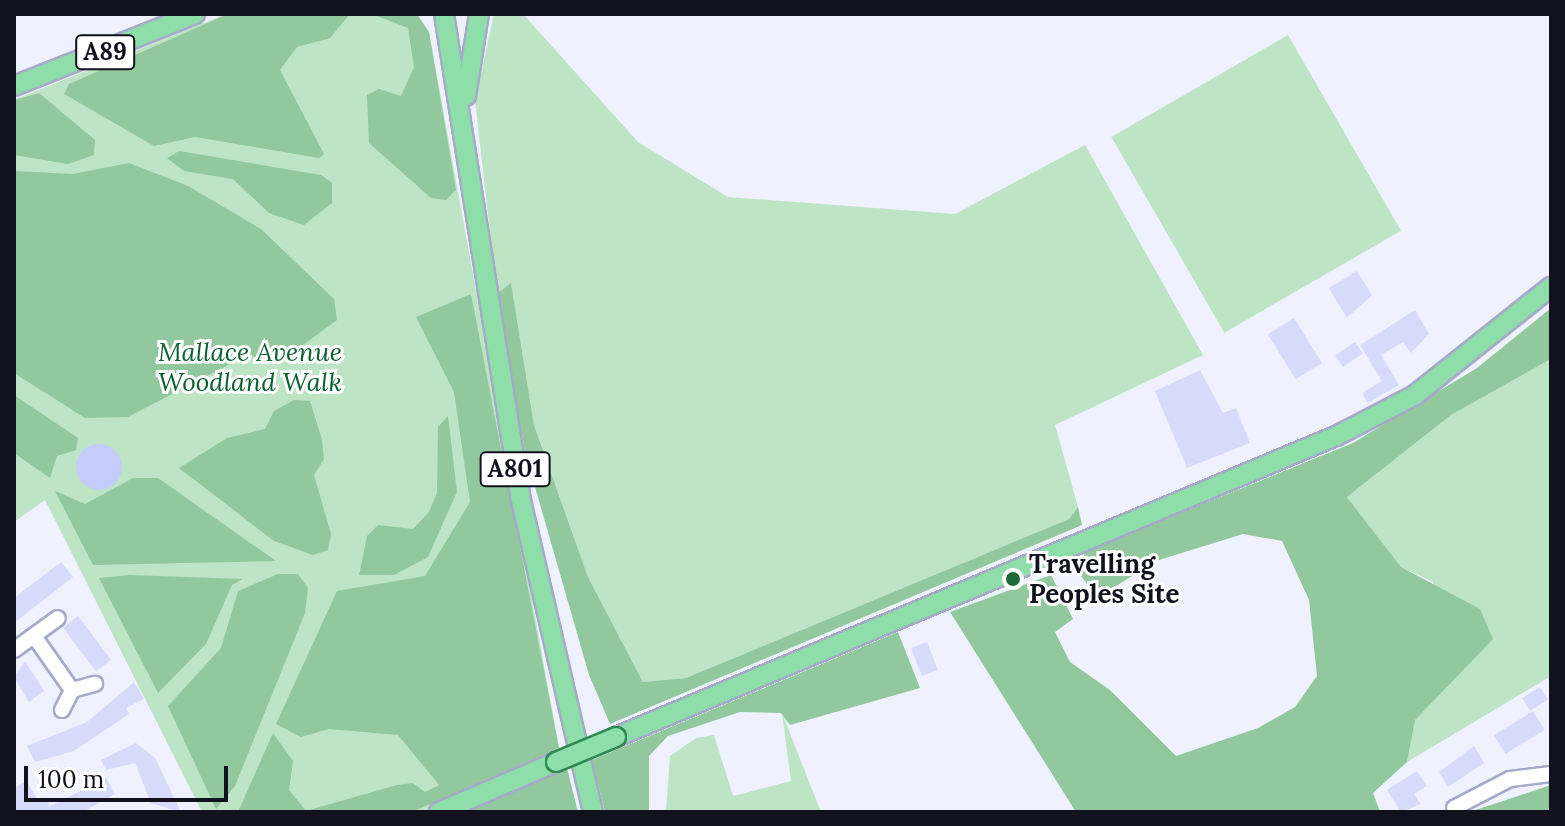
<!DOCTYPE html>
<style>
body{margin:0}
#map{position:relative;width:1565px;height:826px;overflow:hidden;background:#eff1fe;font-family:Lora,serif}
div>[style]{position:absolute}
[style*='--x']{left:calc(var(--x)*1px);top:calc(var(--y)*1px);width:calc(var(--w)*1px);rotate:calc(var(--a)*1deg)}
.green>*{inset:0;background:#bde4c5;transform-origin:0 0}
.forest>*{inset:0;background:#92c89d}
.water>*{inset:0;background:#c5cbfa}
.round{border-radius:50%}
.building>*{inset:0;background:#d6dbfc;transform-origin:0 0}
.roads{filter:drop-shadow(2px 0 #a5aac9) drop-shadow(-2px 0 #a5aac9) drop-shadow(0 2px #a5aac9) drop-shadow(0 -2px #a5aac9)}
.minor>*{height:14px;margin:-7px;padding:0 7px;transform-origin:7px;border-radius:7px;background:#fff}
.major>*{height:18px;margin:-9px;padding:0 9px;transform-origin:9px;border-radius:9px;background:#8ddea9}
.bridges{filter:drop-shadow(2px 0 #308853) drop-shadow(-2px 0 #308853) drop-shadow(0 2px #308853) drop-shadow(0 -2px #308853)}
.major-bridge>*{height:18px;margin:-9px;padding:0 9px;transform-origin:9px;border-radius:9px;background:#8ddea9}
.dots>*{width:22px;height:22px;translate:-50% -50%;box-sizing:border-box;border:4px solid #fff;border-radius:50%}
span{translate:-50% -50%;white-space:nowrap;text-align:center;line-height:1.15;-webkit-text-stroke:6px #fff;paint-order:stroke}
.shield-label span{padding:2px 6px;background:#fff;border:2px solid;border-radius:6px;-webkit-text-stroke-width:0}
.shield-label{font-size:24px;color:#11121e;font-weight:700}
.park-label{font-size:26px;color:#0a612e;font-style:italic}
.poi-label{font-size:26px;color:#11121e;font-weight:700}
.left{translate:0 -50%;text-align:left}
.frame{position:absolute;inset:0;border:16px solid #11121e;pointer-events:none}
.scale{position:absolute;left:24px;top:766px;width:204px;height:36px;box-sizing:border-box;border:4px solid #11121e;border-top:0;padding-left:10px;font-size:24px;line-height:28px;white-space:nowrap;color:#11121e;-webkit-text-stroke:6px #fff;paint-order:stroke}
</style>
<div id="map">
<div class="green">
<i style="clip-path:polygon(226px 14px,415px 14px,429px 32px,559px 748px,437px 812px,202px 812px,45px 500px,14px 522px,14px 100px)"></i>
<i style="clip-path:polygon(494px 14px,523px 14px,638px 142px,728px 197px,955px 214px,1085px 145px,1203px 355px,1055px 425px,1078px 507px,1069px 519px,686px 678px,643px 682px,588px 577px,534px 425px,511px 284px,497px 294px,475px 100px)"></i>
<i style="left:1288px;top:35px;width:226px;height:204px;rotate:60deg"></i>
<i style="clip-path:polygon(1551px 359px,1551px 676px,1407px 762px,1433px 582px,1401px 567px,1347px 497px,1451px 415px)"></i>
<i style="clip-path:polygon(782px 713px,821px 812px,666px 812px,670px 756px,696px 738px,714px 735px,733px 796px,791px 781px)"></i>
</div>
<div class="forest">
<i style="clip-path:polygon(228px 14px,350px 14px,330px 38px,297px 47px,280px 70px,324px 154px,319px 158px,195px 137px,154px 146px,64px 94px,69px 84px)"></i>
<i style="clip-path:polygon(372px 14px,417px 14px,429px 32px,456px 190px,446px 200px,431px 198px,369px 143px,367px 95px,379px 89px,401px 96px,414px 67px,408px 28px)"></i>
<i style="clip-path:polygon(39px 93px,95px 140px,94px 155px,68px 164px,14px 155px,14px 100px)"></i>
<i style="clip-path:polygon(179px 151px,321px 175px,332px 183px,332px 203px,304px 225px,269px 213px,233px 179px,184px 171px,167px 158px)"></i>
<i style="clip-path:polygon(129px 163px,188px 186px,261px 229px,334px 299px,337px 320px,299px 348px,232px 363px,128px 417px,85px 418px,14px 373px,14px 171px,73px 174px)"></i>
<i style="clip-path:polygon(511px 283px,534px 425px,588px 577px,643px 682px,686px 678px,1069px 519px,1078px 507px,1082px 525px,610px 724px,589px 675px,525px 452px,497px 294px)"></i>
<i style="clip-path:polygon(471px 294px,559px 748px,412px 812px,238px 812px,273px 733px,293px 761px,289px 790px,306px 811px,397px 785px,413px 783px,425px 792px,439px 785px,398px 735px,329px 729px,301px 737px,276px 724px,337px 591px,425px 576px,470px 502px,454px 392px,416px 317px)"></i>
<i style="clip-path:polygon(1551px 308px,1551px 359px,1451px 415px,1347px 497px,1401px 567px,1480px 609px,1493px 639px,1415px 720px,1407px 762px,1373px 793px,1380px 812px,1076px 812px,950px 612px,1051px 575px,1073px 619px,1055px 632px,1070px 662px,1110px 690px,1176px 756px,1258px 728px,1295px 707px,1317px 676px,1309px 600px,1282px 541px,1243px 534px,1156px 561px,1097px 598px,1079px 573px,1085px 552px,1353px 443px,1477px 368px)"></i>
<i style="clip-path:polygon(14px 395px,78px 438px,76px 450px,57px 456px,50px 478px,14px 453px)"></i>
<i style="clip-path:polygon(294px 400px,310px 401px,322px 440px,324px 459px,314px 475px,331px 534px,328px 550px,313px 555px,274px 541px,179px 468px,227px 438px,265px 429px,274px 411px)"></i>
<i style="clip-path:polygon(448px 416px,457px 492px,428px 557px,394px 575px,359px 575px,367px 536px,378px 525px,413px 529px,429px 512px,437px 493px,438px 427px)"></i>
<i style="clip-path:polygon(133px 478px,158px 478px,276px 561px,93px 565px,55px 491px,85px 504px)"></i>
<i style="clip-path:polygon(278px 574px,298px 574px,308px 588px,305px 613px,235px 786px,216px 809px,168px 706px,221px 648px,238px 591px)"></i>
<i style="clip-path:polygon(129px 575px,243px 579px,232px 585px,206px 644px,158px 693px,99px 578px)"></i>
<i style="clip-path:polygon(898px 632px,920px 688px,790px 725px,781px 713px,740px 712px,668px 736px,649px 756px,649px 812px,605px 812px,592px 760px)"></i>
<i style="clip-path:polygon(567px 768px,578px 812px,464px 812px,519px 789px)"></i>
<i style="clip-path:polygon(1551px 785px,1551px 812px,1469px 812px,1497px 803px)"></i>
</div>
<div class="water">
<i class="round" style="left:76px;top:444px;width:46px;height:46px"></i>
</div>
<div class="building">
<i style="clip-path:polygon(1357px 271px,1372px 295px,1347px 318px,1329px 288px)"></i>
<i style="clip-path:polygon(1415px 310px,1429px 334px,1411px 353px,1403px 342px,1381px 355px,1399px 385px,1368px 403px,1362px 393px,1382px 381px,1360px 345px)"></i>
<i style="left:1294px;top:318px;width:53px;height:31px;rotate:58deg"></i>
<i style="left:1355px;top:342px;width:14px;height:24px;rotate:56deg"></i>
<i style="clip-path:polygon(1200px 370px,1223px 413px,1236px 408px,1250px 443px,1187px 468px,1155px 391px)"></i>
<i style="clip-path:polygon(61px 562px,73px 577px,14px 623px,14px 598px)"></i>
<i style="left:78px;top:616px;width:55px;height:19px;rotate:53deg"></i>
<i style="left:927px;top:642px;width:30px;height:17px;rotate:69deg"></i>
<i style="clip-path:polygon(25px 661px,44px 691px,29px 702px,14px 677px)"></i>
<i style="clip-path:polygon(134px 682px,144px 699px,126px 708px,129px 714px,74px 751px,35px 762px,27px 746px,87px 722px)"></i>
<i style="left:1540px;top:687px;width:15px;height:21px;rotate:58deg"></i>
<i style="left:1533px;top:711px;width:22px;height:46px;rotate:58deg"></i>
<i style="clip-path:polygon(136px 743px,155px 758px,181px 812px,151px 803px,135px 763px,106px 770px,101px 760px)"></i>
<i style="clip-path:polygon(1474px 746px,1484px 763px,1448px 787px,1439px 772px)"></i>
<i style="clip-path:polygon(1417px 771px,1427px 786px,1414px 794px,1421px 804px,1401px 812px,1387px 790px)"></i>
<i style="clip-path:polygon(106px 778px,115px 794px,83px 812px,14px 812px,14px 788px,27px 781px,38px 801px,46px 797px,50px 806px)"></i>
</div>
<div class="roads">
<div class="minor">
<i style="--x:34;--y:636;--w:66;--a:54.9"></i>
<i style="--x:14;--y:650;--w:54;--a:-36"></i>
<i style="--x:62;--y:710;--w:22;--a:-63"></i>
<i style="--x:72;--y:690;--w:24;--a:-15"></i>
<i style="--x:1454;--y:808;--w:63;--a:-27.4"></i>
<i style="--x:1510;--y:779;--w:41;--a:-7"></i>
</div>
<div class="major">
<i style="--x:444;--y:14;--w:488;--a:81"></i>
<i style="--x:520;--y:496;--w:324;--a:77"></i>
<i style="--x:14;--y:86;--w:195;--a:-21.7"></i>
<i style="--x:466;--y:96;--w:83;--a:-81"></i>
<i style="--x:616;--y:737;--w:780;--a:-22.69"></i>
<i style="--x:1336;--y:436;--w:89;--a:-27.4"></i>
<i style="--x:1415;--y:395;--w:174;--a:-38.5"></i>
<i style="--x:439;--y:812;--w:127;--a:-23.1"></i>
</div>
</div>
<div class="bridges">
<div class="major-bridge">
<i style="--x:556;--y:762;--w:65;--a:-22.6"></i>
</div>
</div>
<div class="dots">
<i style="left:1013px;top:579px;background:#1d6937"></i>
</div>
<div class="shield-label">
<span style="left:105px;top:52px">A89</span>
<span style="left:515px;top:469px">A801</span>
</div>
<div class="park-label">
<span style="left:250px;top:367px">Mallace Avenue<br>Woodland Walk</span>
</div>
<div class="poi-label">
<span class="left" style="left:1029px;top:579px">Travelling<br>Peoples Site</span>
</div>
<div class="frame"></div>
<div class="scale">100 m</div>
</div>
